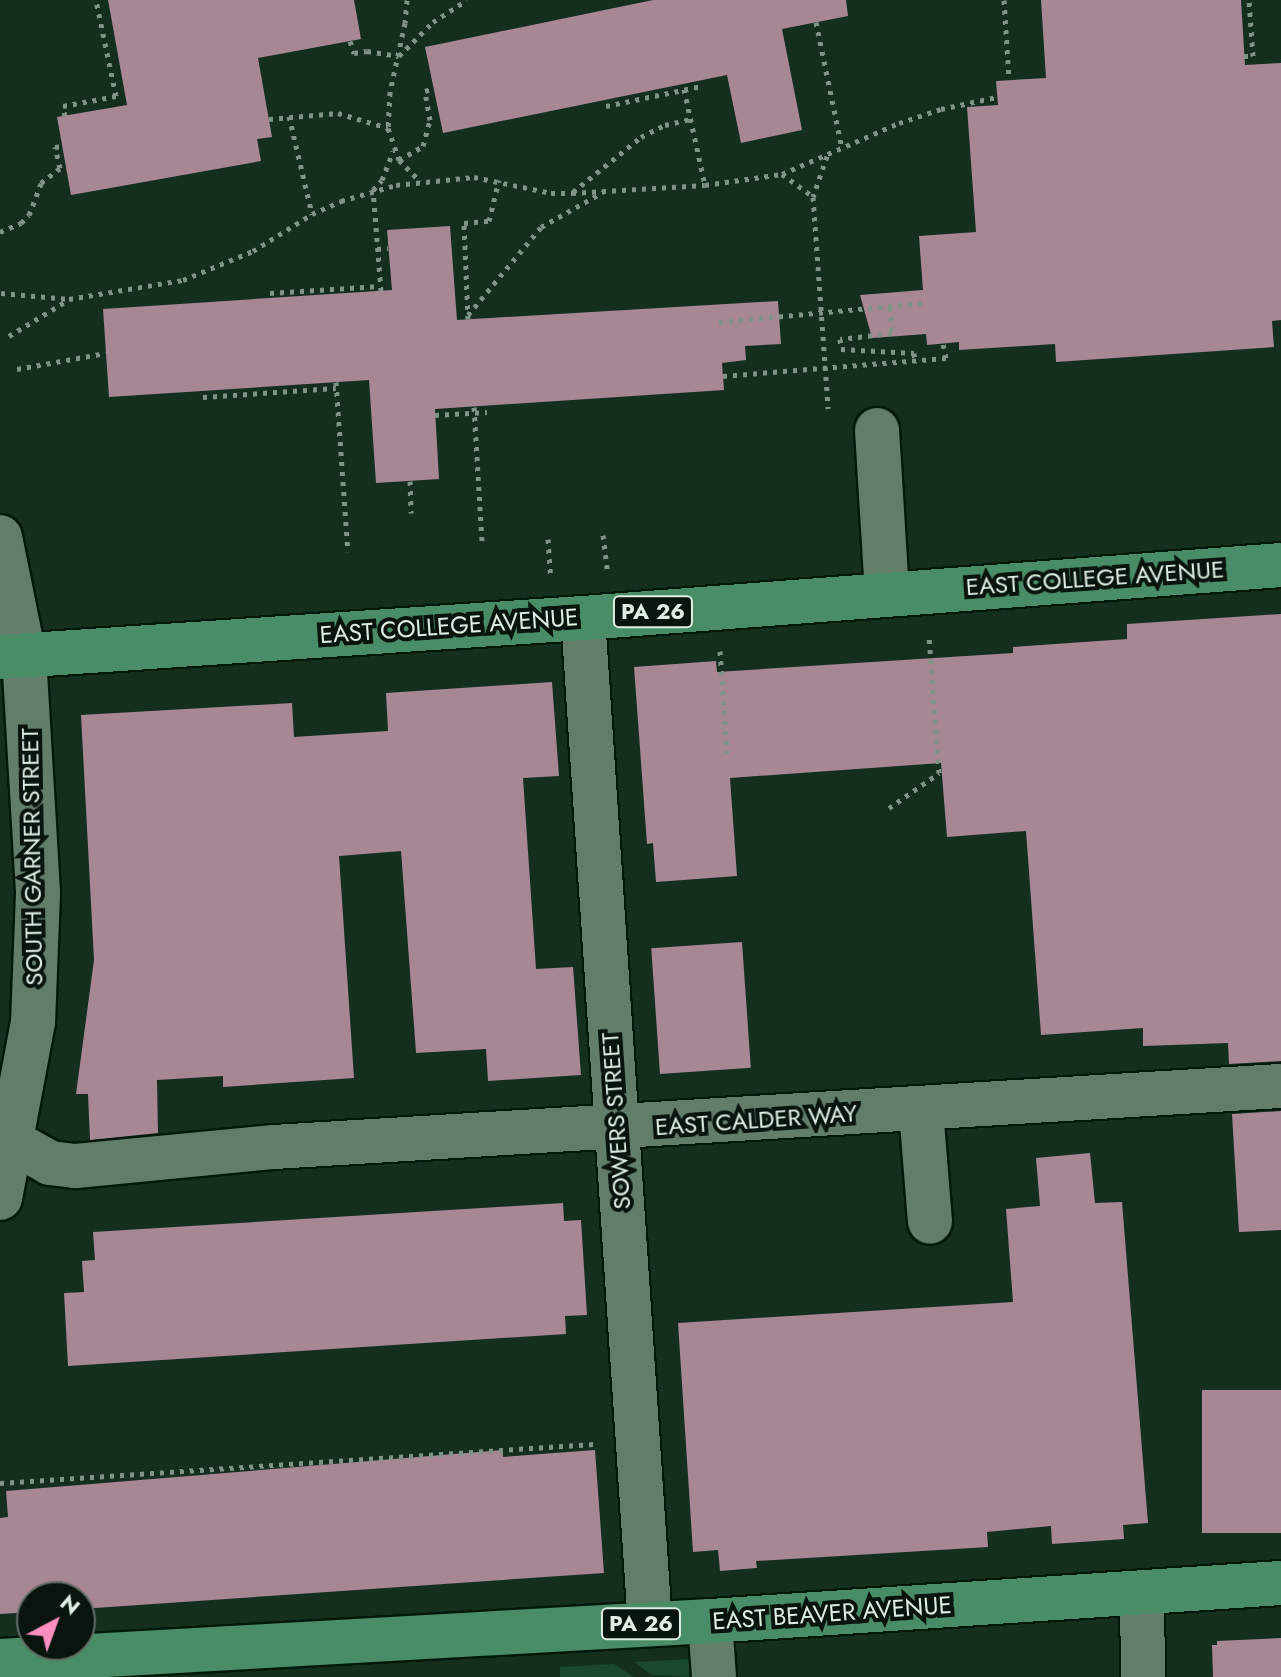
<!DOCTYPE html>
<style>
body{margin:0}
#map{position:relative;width:1281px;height:1677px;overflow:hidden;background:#152f1f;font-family:Jost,sans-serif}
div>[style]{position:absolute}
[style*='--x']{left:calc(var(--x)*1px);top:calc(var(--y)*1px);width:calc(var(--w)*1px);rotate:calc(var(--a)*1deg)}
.green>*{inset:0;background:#1b492f}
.building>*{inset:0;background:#a78793;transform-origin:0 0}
.path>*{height:5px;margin-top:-2.5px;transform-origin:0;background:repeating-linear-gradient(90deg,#7f9386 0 4px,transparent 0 10px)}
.roads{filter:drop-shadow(2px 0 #001709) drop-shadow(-2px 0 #001709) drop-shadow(0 2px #001709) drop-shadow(0 -2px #001709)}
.minor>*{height:44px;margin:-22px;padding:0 22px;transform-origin:22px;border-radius:22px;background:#627e6b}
.major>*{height:44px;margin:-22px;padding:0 22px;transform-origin:22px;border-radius:22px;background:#498d66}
span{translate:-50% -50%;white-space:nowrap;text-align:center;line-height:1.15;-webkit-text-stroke:8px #09140d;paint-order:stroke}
.shield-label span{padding:2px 6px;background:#09140d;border:2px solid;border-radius:6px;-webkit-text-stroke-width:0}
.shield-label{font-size:22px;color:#dfeee3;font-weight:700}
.street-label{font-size:24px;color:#dfeee3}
.north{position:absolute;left:16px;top:1581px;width:80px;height:80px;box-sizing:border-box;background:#09140d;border:2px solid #5f6b63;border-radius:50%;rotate:41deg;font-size:22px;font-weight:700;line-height:32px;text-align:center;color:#dfeee3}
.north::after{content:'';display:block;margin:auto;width:28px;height:36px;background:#fd8ebf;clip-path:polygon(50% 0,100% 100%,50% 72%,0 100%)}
</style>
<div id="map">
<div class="green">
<i style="clip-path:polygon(690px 1659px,694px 1677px,651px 1675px,635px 1662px)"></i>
<i style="clip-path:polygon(614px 1664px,634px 1677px,560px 1677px,560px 1667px)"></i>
</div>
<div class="building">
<i style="clip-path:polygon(108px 0,354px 0,361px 39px,258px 58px,272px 137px,257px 139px,261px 161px,71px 195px,57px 117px,127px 105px)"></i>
<i style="clip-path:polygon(653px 0,846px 0,848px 16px,782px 29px,802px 130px,741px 143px,727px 75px,443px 133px,425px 47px)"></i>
<i style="clip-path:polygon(1041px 0,1241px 0,1245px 65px,1281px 63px,1281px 320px,1272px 321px,1274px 347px,1056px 362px,1055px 344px,959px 350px,959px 342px,927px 345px,926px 334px,872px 338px,860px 295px,923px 290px,919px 236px,976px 232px,967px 107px,998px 105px,996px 81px,1046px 78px)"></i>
<i style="clip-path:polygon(450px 226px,457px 320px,778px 301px,781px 344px,745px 346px,746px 360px,722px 363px,724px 390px,435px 409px,439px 479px,376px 483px,369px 380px,109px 397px,103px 309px,392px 290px,387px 230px)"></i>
<i style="clip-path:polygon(1281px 614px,1281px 1061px,1229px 1064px,1228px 1043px,1143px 1046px,1143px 1028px,1041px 1035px,1026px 831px,947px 837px,941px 763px,730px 778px,737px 876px,656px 882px,653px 843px,647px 844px,634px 667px,716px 661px,717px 672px,1013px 653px,1013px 647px,1127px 639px,1127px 624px)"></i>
<i style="clip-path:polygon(552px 682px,559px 776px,523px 778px,536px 969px,573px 967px,581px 1075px,488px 1081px,486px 1049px,416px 1053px,401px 851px,339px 856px,354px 1078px,223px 1087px,223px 1076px,157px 1080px,158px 1133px,90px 1140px,88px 1094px,76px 1094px,94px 960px,81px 715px,292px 703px,294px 737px,388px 731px,386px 693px)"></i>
<i style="left:742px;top:942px;width:126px;height:91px;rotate:86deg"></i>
<i style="clip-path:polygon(1281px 1111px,1281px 1230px,1239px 1232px,1232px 1114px)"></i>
<i style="clip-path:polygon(1090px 1153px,1095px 1203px,1122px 1202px,1148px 1523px,1123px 1525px,1124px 1539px,1052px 1544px,1051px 1526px,987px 1532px,988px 1547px,756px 1561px,757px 1568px,720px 1571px,718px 1550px,693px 1552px,678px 1323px,1013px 1302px,1006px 1209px,1040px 1206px,1036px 1158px)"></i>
<i style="clip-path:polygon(563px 1203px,564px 1221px,581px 1220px,587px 1315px,565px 1316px,566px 1334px,68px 1366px,64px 1293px,84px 1292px,82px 1261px,95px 1260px,93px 1232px)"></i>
<i style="left:1281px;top:1390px;width:143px;height:79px;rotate:90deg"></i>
<i style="clip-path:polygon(503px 1450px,503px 1457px,595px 1450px,604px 1573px,80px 1609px,80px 1597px,32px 1597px,32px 1612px,0 1614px,0 1518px,8px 1517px,6px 1491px)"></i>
<i style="clip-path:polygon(1281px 1638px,1281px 1677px,1213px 1677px,1212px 1645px,1217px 1645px,1217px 1641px)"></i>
</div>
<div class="path">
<i style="--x:407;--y:0;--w:23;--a:95"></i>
<i style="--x:405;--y:23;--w:71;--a:102.3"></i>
<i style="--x:390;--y:92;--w:36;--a:93"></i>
<i style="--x:388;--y:128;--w:34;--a:71"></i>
<i style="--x:399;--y:160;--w:30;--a:45"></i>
<i style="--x:1004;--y:0;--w:80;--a:86.4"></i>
<i style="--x:816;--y:22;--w:130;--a:78.4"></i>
<i style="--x:350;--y:41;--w:13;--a:72"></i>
<i style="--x:354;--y:53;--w:13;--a:-9"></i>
<i style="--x:367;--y:51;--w:32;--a:9"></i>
<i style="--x:399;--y:56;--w:48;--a:-45"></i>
<i style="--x:433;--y:22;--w:40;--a:-32.9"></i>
<i style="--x:1244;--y:56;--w:9;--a:0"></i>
<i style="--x:1253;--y:56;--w:56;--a:-94.1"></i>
<i style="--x:684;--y:89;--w:98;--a:77.7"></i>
<i style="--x:606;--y:106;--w:98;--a:-11.8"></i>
<i style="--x:65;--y:116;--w:10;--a:-101"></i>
<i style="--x:63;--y:106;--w:54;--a:-10.7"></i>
<i style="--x:116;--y:96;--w:98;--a:-101.8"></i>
<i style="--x:289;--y:116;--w:101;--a:76.8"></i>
<i style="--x:269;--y:119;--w:69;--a:-5"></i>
<i style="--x:338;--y:113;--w:52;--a:16.7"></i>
<i style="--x:827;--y:156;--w:43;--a:108.9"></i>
<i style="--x:813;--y:197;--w:212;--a:85.9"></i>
<i style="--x:399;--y:160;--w:28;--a:-30"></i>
<i style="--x:423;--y:146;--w:27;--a:-75"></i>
<i style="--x:430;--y:120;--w:29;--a:-100"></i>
<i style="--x:425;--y:91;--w:9;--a:-18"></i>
<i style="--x:782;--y:174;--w:37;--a:36"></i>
<i style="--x:573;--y:192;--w:87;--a:-39"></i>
<i style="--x:641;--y:137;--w:27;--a:-27"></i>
<i style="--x:665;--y:125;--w:27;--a:-13"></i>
<i style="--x:0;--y:232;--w:23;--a:-23"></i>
<i style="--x:21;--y:223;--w:11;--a:-45"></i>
<i style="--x:29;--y:215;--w:34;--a:-69"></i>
<i style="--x:41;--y:183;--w:24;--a:-38"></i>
<i style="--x:60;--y:168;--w:22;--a:-103"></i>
<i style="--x:55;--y:147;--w:7;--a:-8"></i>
<i style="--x:377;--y:249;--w:11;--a:-5"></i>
<i style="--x:381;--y:291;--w:101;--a:-94.5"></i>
<i style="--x:373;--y:190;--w:13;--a:-48"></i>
<i style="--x:382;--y:180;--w:31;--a:-69"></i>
<i style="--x:1;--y:293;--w:68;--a:5"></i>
<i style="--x:69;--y:299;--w:116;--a:-9.5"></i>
<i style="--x:183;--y:280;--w:76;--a:-22.5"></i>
<i style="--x:253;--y:251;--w:70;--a:-32.1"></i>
<i style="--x:312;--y:214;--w:32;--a:-24"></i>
<i style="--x:341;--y:201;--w:57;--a:-16.2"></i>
<i style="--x:396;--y:185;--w:78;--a:-5.9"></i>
<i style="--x:474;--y:177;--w:79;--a:11.7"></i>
<i style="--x:551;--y:193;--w:21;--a:0"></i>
<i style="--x:572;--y:193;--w:133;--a:-3.4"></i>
<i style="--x:705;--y:185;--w:78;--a:-8.1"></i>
<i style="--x:782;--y:174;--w:128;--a:-23.6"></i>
<i style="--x:899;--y:123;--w:44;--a:-18.4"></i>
<i style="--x:941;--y:109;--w:57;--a:-12.1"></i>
<i style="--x:270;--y:293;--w:110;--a:-3.6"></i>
<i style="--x:890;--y:307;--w:26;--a:86"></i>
<i style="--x:892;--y:333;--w:52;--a:173.4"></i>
<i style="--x:840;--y:339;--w:10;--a:84"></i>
<i style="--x:841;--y:349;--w:73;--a:3.1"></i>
<i style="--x:914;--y:353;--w:8;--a:83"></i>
<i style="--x:468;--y:315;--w:114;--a:-50.3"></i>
<i style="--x:541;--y:227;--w:71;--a:-29.4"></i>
<i style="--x:468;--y:319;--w:96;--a:-92.4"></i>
<i style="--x:464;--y:223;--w:25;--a:-5"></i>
<i style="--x:489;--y:221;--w:42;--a:-76.3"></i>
<i style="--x:719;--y:322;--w:206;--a:-5.3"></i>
<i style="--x:9;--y:336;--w:69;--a:-31.4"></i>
<i style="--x:17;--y:369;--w:90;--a:-10.2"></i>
<i style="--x:723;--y:376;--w:224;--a:-4.6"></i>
<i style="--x:946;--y:358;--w:14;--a:-102"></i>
<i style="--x:336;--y:382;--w:170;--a:86"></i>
<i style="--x:203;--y:397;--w:133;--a:-3.9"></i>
<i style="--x:474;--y:407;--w:136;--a:86.6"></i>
<i style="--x:435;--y:415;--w:52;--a:-3.3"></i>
<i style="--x:410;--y:481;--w:32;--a:88"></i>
<i style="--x:603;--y:535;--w:39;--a:83"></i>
<i style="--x:548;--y:539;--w:39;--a:86"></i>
<i style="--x:720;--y:651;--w:103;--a:86.1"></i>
<i style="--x:889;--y:808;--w:61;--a:-35"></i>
<i style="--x:939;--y:773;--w:137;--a:-94.2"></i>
<i style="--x:0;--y:1483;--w:595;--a:-3.76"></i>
</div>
<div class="roads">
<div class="minor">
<i style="--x:877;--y:430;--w:164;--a:86.5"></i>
<i style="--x:0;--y:537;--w:121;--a:78.6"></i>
<i style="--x:24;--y:656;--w:237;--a:86.6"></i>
<i style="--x:38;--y:893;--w:129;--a:92.2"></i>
<i style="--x:33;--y:1022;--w:179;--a:100.6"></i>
<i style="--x:583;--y:618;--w:1008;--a:86.19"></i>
<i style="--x:921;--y:1110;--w:112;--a:85.4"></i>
<i style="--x:0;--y:1135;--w:57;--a:29.2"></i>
<i style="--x:50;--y:1163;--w:26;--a:7"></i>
<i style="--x:76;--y:1166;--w:199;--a:-5.5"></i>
<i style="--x:274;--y:1147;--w:1009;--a:-3.47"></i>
<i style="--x:1142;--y:1594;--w:83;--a:89.3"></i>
<i style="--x:710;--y:1621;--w:56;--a:85.9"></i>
</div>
<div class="major">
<i style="--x:0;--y:657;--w:584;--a:-3.83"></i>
<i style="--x:583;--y:618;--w:700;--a:-4.34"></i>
<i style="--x:0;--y:1661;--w:711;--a:-3.22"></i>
<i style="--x:710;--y:1621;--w:572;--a:-3.81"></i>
</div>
</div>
<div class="shield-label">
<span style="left:653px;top:612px">PA 26</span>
<span style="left:641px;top:1624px">PA 26</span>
</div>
<div class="street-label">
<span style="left:1095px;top:578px;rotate:-4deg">EAST COLLEGE AVENUE</span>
<span style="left:449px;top:626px;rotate:-4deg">EAST COLLEGE AVENUE</span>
<span style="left:32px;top:857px;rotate:-91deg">SOUTH GARNER STREET</span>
<span style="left:756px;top:1120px;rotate:-4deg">EAST CALDER WAY</span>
<span style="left:616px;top:1121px;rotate:-94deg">SOWERS STREET</span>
<span style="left:832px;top:1613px;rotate:-4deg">EAST BEAVER AVENUE</span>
</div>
<div class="north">N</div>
</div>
